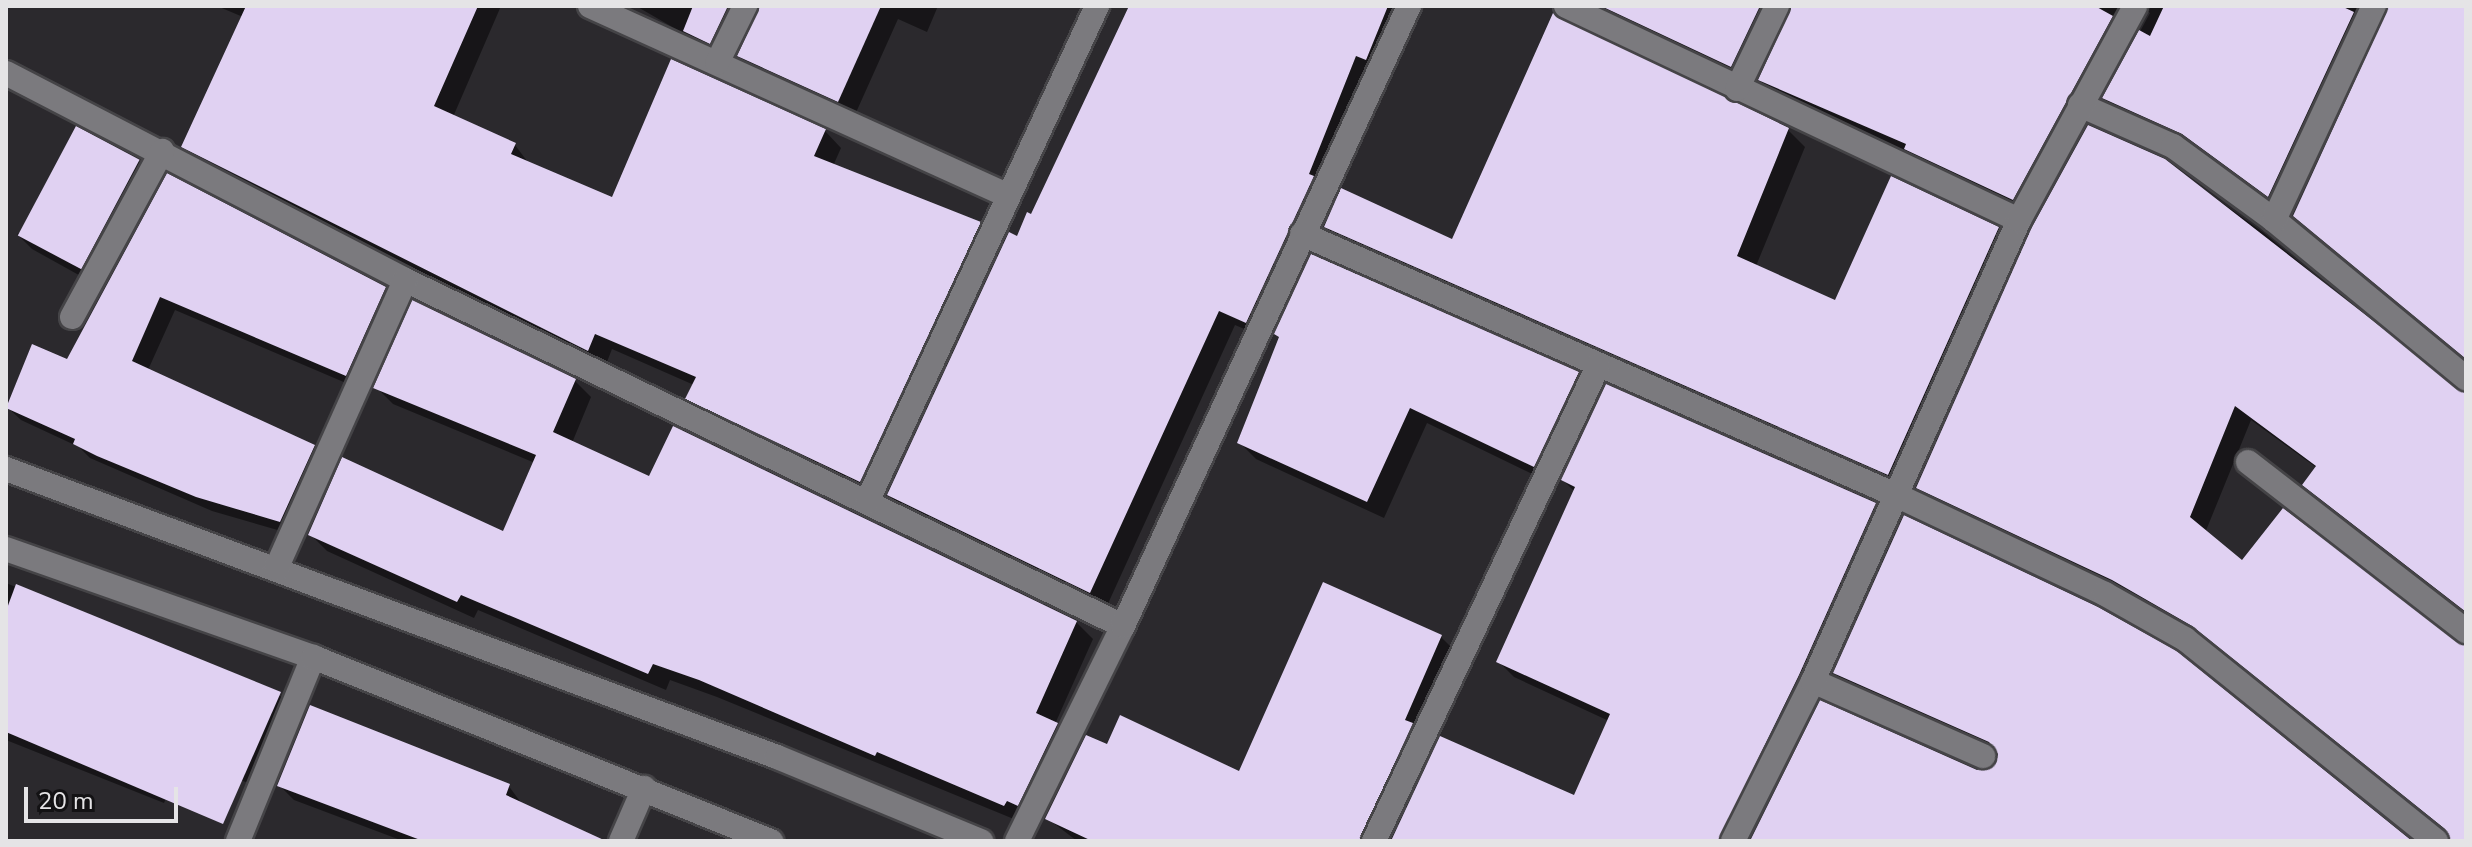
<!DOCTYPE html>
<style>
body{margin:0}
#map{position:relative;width:2472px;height:847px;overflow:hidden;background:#2b292d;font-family:"Nunito Sans",sans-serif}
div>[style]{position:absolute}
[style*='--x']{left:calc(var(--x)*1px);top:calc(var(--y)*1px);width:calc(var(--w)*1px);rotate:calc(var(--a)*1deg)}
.shadow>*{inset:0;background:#0007}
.building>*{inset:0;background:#e0d1f2;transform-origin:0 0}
.roads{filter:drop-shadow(2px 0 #454447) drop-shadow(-2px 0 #454447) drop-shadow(0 2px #454447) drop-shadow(0 -2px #454447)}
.minor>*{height:24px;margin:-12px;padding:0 12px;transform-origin:12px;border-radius:12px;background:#7b7a7e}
.tertiary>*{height:24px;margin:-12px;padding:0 12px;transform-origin:12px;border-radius:12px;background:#7b7a7e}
span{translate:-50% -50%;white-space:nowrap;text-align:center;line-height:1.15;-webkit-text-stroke:8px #131214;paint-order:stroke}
.frame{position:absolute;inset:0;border:8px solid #e5e4e6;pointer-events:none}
.scale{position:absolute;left:24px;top:787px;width:154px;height:36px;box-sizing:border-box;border:4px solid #e5e4e6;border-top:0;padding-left:10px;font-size:24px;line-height:28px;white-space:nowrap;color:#e5e4e6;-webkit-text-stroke:6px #131214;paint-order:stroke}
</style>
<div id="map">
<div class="shadow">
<i style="clip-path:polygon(217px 6px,501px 6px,453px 117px,515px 145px,530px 165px,613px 200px,825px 131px,841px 148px,833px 166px,979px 223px,996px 240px,877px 498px,705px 415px,688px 398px,694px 385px,612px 349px,605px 367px,200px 163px,183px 146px,243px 17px)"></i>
<i style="clip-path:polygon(636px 6px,938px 6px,927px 32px,898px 19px,854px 117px,756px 72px,739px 56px,762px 10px,748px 15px,726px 58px)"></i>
<i style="clip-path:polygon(1131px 6px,1399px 6px,1263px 337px,1235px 325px,1106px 608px,905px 511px,889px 495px,1032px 217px)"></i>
<i style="clip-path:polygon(1579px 6px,2466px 6px,2466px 359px,2295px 215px,2389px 6px,2376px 15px,2284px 211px,2200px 149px,2120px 114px,2104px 98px,2150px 13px,2144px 8px,2029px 215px,1922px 165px,1912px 154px,1776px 96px,1760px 80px,1791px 7px,1779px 15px,1747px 82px)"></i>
<i style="clip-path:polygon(1788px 130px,1805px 147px,1756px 266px,1836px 303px,1892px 179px,1998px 229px,2015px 246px,1906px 491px,1343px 244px,1326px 227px,1453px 242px)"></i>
<i style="clip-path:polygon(139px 161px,154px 176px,95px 284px,32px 249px,17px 234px)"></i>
<i style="clip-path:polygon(2164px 161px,2264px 233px,2456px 392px,2466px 391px,2466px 613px,2320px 500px,2304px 484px,2317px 468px,2251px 420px,2205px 533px,2242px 563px,2456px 645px,2466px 644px,2466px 841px,2452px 841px,2449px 833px,2212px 643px,2130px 596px,1934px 503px,1918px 487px)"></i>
<i style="clip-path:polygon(168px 176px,384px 288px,399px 303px,360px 389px,175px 310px,148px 370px,314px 446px,328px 461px,295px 535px,212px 511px,90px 458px,79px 447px,21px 420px,6px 406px,33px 347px,68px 362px)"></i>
<i style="clip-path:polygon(1281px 338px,1577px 374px,1594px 391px,1551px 483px,1427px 423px,1384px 518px,1256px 459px,1239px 442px)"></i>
<i style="clip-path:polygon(575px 381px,591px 397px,572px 443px,650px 478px,1076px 622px,1093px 639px,1055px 724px,1074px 741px,1021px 822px,717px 697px,670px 680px,666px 690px,478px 610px,474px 618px,327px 551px,310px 534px,504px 533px,535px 463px,393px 404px,376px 387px)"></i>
<i style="clip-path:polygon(1563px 480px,1875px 504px,1891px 520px,1739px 841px,1393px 841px,1575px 798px,1609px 721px,1514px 677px,1498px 661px,1575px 492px)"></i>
<i style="clip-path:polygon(6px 583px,280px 696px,295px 711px,264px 789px,183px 758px,164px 803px,6px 740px)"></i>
<i style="clip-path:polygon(1324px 585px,1441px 637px,1457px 653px,1380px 841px,1077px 841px,1047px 818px,1108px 746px,1240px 774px)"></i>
<i style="clip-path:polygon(1835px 673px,2409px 841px,1752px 841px,1998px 764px,2000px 754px,1851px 689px)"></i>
<i style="clip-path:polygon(279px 785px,508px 785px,522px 804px,603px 841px,403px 841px,294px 800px)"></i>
</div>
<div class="building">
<i style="clip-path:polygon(246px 6px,478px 6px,434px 106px,516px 143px,511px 154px,612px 197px,671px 59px,826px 129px,814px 156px,981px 222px,860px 482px,685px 399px,696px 377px,595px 334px,588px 351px,181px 147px)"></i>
<i style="clip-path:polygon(693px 6px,728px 6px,710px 44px,683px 31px)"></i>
<i style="clip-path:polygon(760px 6px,881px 6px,838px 102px,737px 56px)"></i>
<i style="clip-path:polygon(1129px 6px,1388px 6px,1366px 60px,1356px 56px,1309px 174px,1314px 176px,1246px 323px,1219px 311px,1090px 593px,887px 495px,1009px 232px,1017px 236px,1027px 212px,1031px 214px)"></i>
<i style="clip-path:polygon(1601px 6px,1760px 6px,1731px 67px)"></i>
<i style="clip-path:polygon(1792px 6px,2095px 6px,2113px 16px,2013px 200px,1904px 149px,1906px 144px,1758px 80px)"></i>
<i style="clip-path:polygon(2164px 6px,2341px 6px,2354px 12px,2268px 197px,2182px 134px,2102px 98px,2139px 30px,2150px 36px)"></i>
<i style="clip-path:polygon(2389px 6px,2466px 6px,2466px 359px,2293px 216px)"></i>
<i style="clip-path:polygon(1553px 13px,1789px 128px,1737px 256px,1835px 300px,1891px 176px,1999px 227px,1888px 475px,1324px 227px,1341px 188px,1452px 239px)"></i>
<i style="clip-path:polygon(2088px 125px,2165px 159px,2466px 393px,2466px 612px,2302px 485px,2316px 466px,2235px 406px,2190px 517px,2242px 560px,2283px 508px,2466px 646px,2466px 841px,2451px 841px,2445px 829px,2192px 626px,2112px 580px,1916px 488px,2032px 227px)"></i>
<i style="left:76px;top:126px;width:72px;height:124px;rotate:28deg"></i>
<i style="clip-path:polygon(167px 173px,386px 287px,346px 376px,160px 297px,132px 361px,315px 445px,280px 522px,196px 497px,97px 456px,73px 444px,75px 439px,6px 408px,32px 344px,67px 359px)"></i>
<i style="clip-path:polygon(1311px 254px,1579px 372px,1534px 467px,1410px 408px,1367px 502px,1237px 443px,1279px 337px,1274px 334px)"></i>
<i style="clip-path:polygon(412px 300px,576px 379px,553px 432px,649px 476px,673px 426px,1077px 621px,1036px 713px,1058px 723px,1018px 806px,1007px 801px,1004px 806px,877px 752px,875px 756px,699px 680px,653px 664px,648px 674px,461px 595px,457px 602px,308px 535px,342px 457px,503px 531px,536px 455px,373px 388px)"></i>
<i style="clip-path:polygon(1606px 384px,1876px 503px,1799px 675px,1718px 841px,1391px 841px,1440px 736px,1574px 795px,1610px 714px,1496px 662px,1575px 487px,1561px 480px)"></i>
<i style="clip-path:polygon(1904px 515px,2098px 607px,2177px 651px,2412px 841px,1750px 841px,1820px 700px,1977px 770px,1996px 763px,1998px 754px,1989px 742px,1833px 673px)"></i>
<i style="clip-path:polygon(1323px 582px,1442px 635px,1405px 720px,1413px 723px,1359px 841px,1092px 841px,1045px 819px,1086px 735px,1107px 744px,1120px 715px,1239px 771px)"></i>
<i style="clip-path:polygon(16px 584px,281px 692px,223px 824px,6px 732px,6px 611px)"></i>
<i style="clip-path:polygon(310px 705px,510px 784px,506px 795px,606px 841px,423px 841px,277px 786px)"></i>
</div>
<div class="roads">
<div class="minor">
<i style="--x:590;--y:6;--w:458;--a:24.4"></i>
<i style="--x:1566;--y:6;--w:501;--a:25.29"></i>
<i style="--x:717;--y:63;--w:64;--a:-63.8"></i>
<i style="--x:6;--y:73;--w:449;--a:27.4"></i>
<i style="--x:405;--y:280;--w:797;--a:25.73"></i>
<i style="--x:1737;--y:89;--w:92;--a:-64.3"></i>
<i style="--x:2080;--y:105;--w:102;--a:23.8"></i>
<i style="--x:2173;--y:146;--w:125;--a:36.2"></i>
<i style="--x:2274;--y:220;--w:249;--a:39.5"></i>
<i style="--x:2274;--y:220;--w:236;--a:-65"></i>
<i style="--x:1302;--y:234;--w:651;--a:23.73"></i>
<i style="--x:1898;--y:496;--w:229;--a:25.3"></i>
<i style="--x:2105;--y:594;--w:92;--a:29.4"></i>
<i style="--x:2185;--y:639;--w:322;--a:38.8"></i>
<i style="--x:72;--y:317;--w:189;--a:-61.5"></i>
<i style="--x:2248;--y:462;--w:276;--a:37.8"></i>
<i style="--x:6;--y:469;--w:823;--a:20.48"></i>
<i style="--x:777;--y:757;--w:221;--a:22.4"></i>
<i style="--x:867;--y:502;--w:547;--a:-65.12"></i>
<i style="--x:276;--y:569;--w:316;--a:-65.9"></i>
<i style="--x:1813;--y:681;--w:186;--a:23.8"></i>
<i style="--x:238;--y:841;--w:199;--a:-67.8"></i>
<i style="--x:621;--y:841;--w:58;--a:-66.5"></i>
<i style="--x:1017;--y:841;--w:240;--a:-63.8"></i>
<i style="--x:1123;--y:626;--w:683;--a:-65.24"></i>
<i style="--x:1374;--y:841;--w:525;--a:-64.75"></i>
<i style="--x:1733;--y:841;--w:179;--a:-63.4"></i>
<i style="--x:1813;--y:681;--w:505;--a:-65.92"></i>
<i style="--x:2019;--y:220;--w:243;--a:-61.5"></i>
</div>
<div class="tertiary">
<i style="--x:6;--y:549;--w:325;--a:19.4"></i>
<i style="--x:313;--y:657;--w:494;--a:21.9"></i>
</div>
</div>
<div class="frame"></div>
<div class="scale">20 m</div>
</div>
